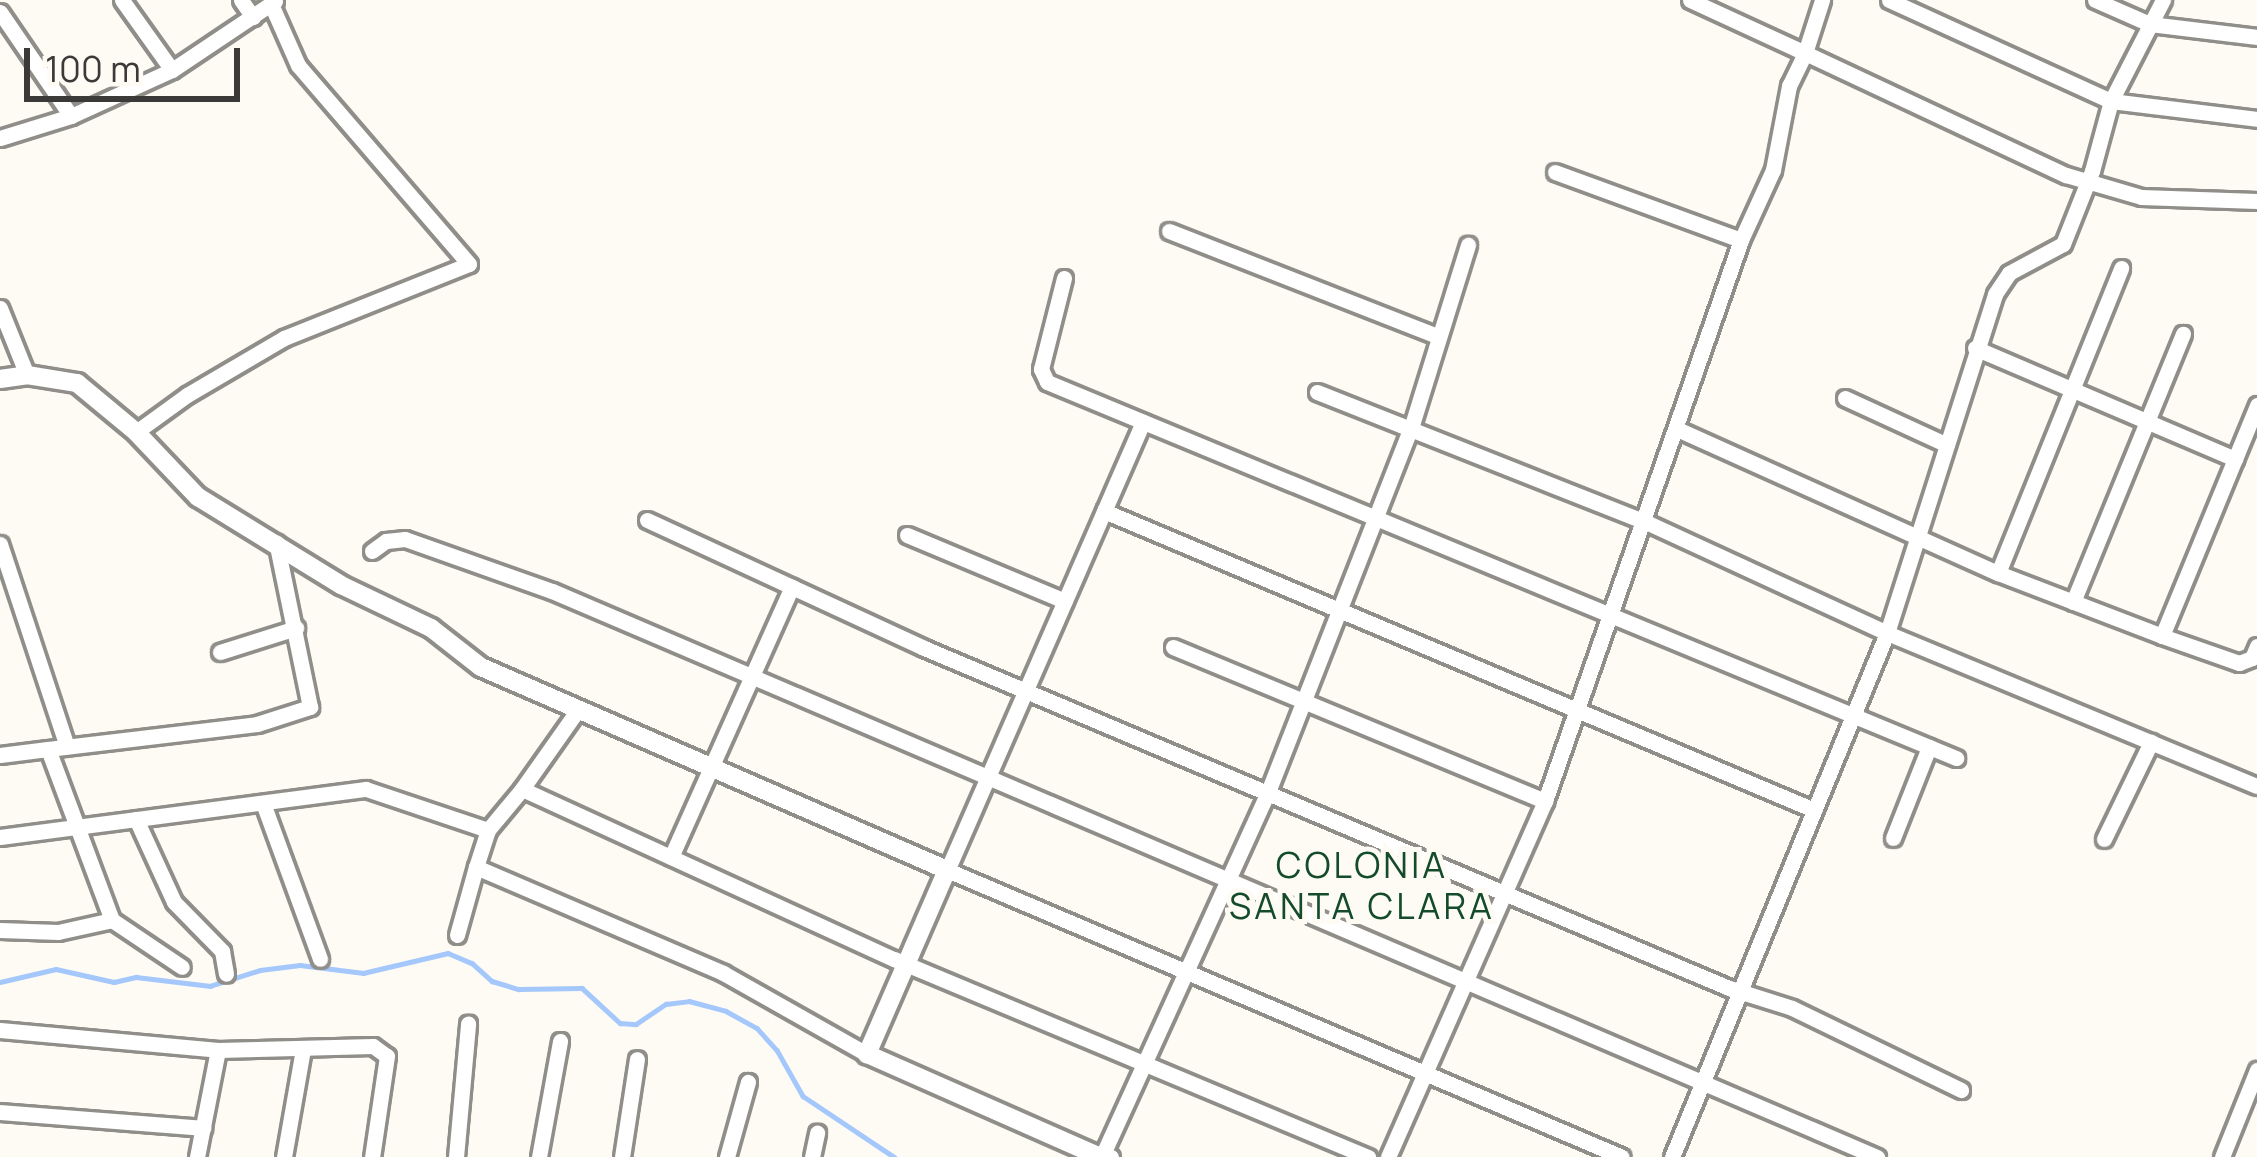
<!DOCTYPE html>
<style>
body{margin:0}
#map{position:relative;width:2257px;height:1157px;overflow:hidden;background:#fefbf5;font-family:Manrope,sans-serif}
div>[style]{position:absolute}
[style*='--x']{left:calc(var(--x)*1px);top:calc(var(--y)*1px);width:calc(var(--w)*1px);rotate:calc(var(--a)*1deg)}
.stream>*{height:4.5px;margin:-2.25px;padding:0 2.25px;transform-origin:2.25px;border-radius:2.25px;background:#a4c7fc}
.roads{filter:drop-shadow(3px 0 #908e89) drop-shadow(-3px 0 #908e89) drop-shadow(0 3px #908e89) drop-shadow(0 -3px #908e89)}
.minor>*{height:15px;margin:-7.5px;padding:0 7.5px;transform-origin:7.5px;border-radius:7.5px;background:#fff}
.tertiary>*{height:18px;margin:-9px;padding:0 9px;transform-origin:9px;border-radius:9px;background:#fff}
span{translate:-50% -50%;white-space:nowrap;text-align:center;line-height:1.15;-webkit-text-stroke:10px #fefbf5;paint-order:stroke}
.neighbourhood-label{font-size:36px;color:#134b2b;letter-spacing:3px}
.scale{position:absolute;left:24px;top:48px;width:216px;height:54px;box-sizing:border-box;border:6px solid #3b3a38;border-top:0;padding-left:15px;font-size:36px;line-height:42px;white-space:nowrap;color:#3b3a38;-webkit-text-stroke:9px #fefbf5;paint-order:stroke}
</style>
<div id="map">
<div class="stream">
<i style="--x:0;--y:982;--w:57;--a:-13.1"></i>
<i style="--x:56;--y:969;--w:59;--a:12.6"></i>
<i style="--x:114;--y:982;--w:23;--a:-13"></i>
<i style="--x:136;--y:977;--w:75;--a:6.9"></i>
<i style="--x:210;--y:986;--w:52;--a:-17.7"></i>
<i style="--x:260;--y:970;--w:40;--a:-7.1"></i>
<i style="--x:300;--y:965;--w:64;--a:7.2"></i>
<i style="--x:363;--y:973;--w:87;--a:-13.2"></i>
<i style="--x:448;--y:953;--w:26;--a:23"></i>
<i style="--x:472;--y:963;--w:27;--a:42"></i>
<i style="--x:492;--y:981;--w:28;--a:17"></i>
<i style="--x:519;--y:989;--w:63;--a:-0.9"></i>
<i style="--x:582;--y:988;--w:52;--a:42.6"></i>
<i style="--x:620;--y:1023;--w:16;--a:4"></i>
<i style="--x:636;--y:1024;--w:36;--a:-34"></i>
<i style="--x:666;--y:1004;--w:23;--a:-7"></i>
<i style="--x:689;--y:1001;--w:38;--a:15"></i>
<i style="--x:726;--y:1011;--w:35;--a:29"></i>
<i style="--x:757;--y:1028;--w:30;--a:48"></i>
<i style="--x:777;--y:1050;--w:53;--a:60.5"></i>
<i style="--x:803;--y:1096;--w:110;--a:33.8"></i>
</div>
<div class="roads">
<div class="minor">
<i style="--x:122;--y:0;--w:86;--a:54.5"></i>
<i style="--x:241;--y:0;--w:21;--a:55"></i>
<i style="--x:1690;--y:0;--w:127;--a:24.7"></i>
<i style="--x:1805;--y:53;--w:56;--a:-72.2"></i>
<i style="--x:1889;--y:0;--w:244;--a:24.5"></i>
<i style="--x:2111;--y:101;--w:147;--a:7"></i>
<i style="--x:2095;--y:0;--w:60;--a:23.6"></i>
<i style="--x:2150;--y:24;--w:108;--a:6.9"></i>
<i style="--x:0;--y:12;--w:126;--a:55.7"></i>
<i style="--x:0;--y:138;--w:74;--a:-17.2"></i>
<i style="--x:71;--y:116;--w:111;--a:-24.5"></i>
<i style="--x:172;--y:70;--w:124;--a:-33.8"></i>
<i style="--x:1555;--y:172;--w:198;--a:20.1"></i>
<i style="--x:1169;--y:231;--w:288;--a:21.4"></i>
<i style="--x:1064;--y:278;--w:94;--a:104.2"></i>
<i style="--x:1041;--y:369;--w:14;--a:65"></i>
<i style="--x:1047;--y:382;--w:984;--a:22.47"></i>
<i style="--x:0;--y:308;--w:72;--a:68.1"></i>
<i style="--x:1975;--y:348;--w:283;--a:23.1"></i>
<i style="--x:1317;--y:392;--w:356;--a:21.6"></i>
<i style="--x:1648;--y:523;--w:263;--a:24.7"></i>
<i style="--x:1887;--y:633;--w:400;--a:22.5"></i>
<i style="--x:1845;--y:398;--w:112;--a:24.7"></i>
<i style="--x:1143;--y:422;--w:489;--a:113.6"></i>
<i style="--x:947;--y:870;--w:733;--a:23.03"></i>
<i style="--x:1677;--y:429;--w:352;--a:24.2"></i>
<i style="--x:1998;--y:573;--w:176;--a:21"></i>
<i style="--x:2162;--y:636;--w:82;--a:19.3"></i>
<i style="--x:2239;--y:663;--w:14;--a:-21"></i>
<i style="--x:2252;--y:658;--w:13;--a:-67"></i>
<i style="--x:136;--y:432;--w:63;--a:-36"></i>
<i style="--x:187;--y:395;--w:113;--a:-30.4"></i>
<i style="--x:284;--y:338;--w:199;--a:-21.8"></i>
<i style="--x:469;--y:264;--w:262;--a:-130.7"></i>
<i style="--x:298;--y:65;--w:67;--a:-113.9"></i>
<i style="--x:1104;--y:511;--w:768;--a:22.83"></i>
<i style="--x:647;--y:520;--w:305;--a:24.8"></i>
<i style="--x:924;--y:648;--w:874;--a:22.9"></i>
<i style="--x:1729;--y:988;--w:66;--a:17.6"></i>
<i style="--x:1792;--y:1008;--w:188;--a:25.9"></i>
<i style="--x:907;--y:535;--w:171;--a:22.7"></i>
<i style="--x:0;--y:544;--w:213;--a:71.7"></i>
<i style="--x:372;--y:551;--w:17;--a:-36"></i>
<i style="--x:386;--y:541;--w:19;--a:-6"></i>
<i style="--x:405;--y:539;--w:156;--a:19.5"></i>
<i style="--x:552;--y:591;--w:1441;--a:23.13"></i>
<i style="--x:1998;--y:573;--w:329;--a:-68"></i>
<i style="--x:2073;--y:602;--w:290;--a:-67.7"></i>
<i style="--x:2162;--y:636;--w:250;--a:-67.6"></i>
<i style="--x:1173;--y:647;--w:403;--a:22.5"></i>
<i style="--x:220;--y:652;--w:80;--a:-17.5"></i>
<i style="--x:48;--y:749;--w:210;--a:-6.8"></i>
<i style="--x:257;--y:724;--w:56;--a:-17.8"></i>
<i style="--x:310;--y:707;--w:168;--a:-101.6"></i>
<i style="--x:0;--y:755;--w:48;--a:-7.1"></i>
<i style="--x:48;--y:749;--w:183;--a:69.5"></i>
<i style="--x:522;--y:789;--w:95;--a:-54.8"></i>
<i style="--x:263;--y:803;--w:166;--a:69.9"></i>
<i style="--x:136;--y:819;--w:91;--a:65.4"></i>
<i style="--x:174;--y:902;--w:69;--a:45.6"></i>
<i style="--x:222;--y:951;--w:23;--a:80"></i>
<i style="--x:0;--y:837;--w:369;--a:-7.5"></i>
<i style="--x:366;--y:789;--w:129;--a:18.6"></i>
<i style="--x:488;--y:830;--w:53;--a:-50.3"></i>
<i style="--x:522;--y:789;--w:409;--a:24.6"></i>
<i style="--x:894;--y:959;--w:514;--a:22.67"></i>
<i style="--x:1893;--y:838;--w:98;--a:-68.4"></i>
<i style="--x:2104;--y:839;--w:108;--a:-64.1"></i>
<i style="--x:671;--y:857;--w:296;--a:-65.9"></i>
<i style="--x:476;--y:867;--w:39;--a:-72"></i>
<i style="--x:0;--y:930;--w:58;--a:2"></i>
<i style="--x:58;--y:932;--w:55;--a:-12.5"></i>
<i style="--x:112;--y:920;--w:84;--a:33.9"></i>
<i style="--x:457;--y:935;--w:71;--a:-74.4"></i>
<i style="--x:476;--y:867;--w:269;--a:23.2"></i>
<i style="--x:723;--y:973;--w:165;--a:29.4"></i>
<i style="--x:0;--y:1030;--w:219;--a:5.2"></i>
<i style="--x:218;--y:1050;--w:155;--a:-1.5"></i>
<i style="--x:373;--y:1046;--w:17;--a:36"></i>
<i style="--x:387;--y:1056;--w:102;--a:98.4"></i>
<i style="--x:0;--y:1112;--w:204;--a:4.5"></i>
<i style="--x:197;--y:1157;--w:109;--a:-78.9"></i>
<i style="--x:284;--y:1157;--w:110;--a:-80"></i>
<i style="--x:456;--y:1157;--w:134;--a:-84.8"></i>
<i style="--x:539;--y:1157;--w:118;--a:-79.7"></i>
<i style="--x:622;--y:1157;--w:99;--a:-81.3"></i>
<i style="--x:727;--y:1157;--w:78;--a:-74.4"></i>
<i style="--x:812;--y:1157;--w:25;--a:-78"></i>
<i style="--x:1111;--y:1157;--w:9;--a:-159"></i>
<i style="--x:1103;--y:1154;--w:398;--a:-65.5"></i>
<i style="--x:1268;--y:792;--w:391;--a:-68.6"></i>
<i style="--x:1411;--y:428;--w:192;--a:-72.7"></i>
<i style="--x:1388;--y:1157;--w:389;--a:-66.2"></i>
<i style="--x:1545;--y:801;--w:594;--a:-70.74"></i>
<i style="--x:1741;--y:240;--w:77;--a:-65.4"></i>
<i style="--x:1773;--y:170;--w:86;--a:-79.2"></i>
<i style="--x:1789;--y:86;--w:37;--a:-64"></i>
<i style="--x:1805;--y:53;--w:288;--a:25.1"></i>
<i style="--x:2066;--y:175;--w:78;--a:16.3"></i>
<i style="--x:2141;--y:197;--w:116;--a:2"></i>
<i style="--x:1672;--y:1157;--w:566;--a:-67.69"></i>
<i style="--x:1887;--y:633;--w:356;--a:-72.3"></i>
<i style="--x:1995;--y:294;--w:25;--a:-56"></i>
<i style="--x:2009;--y:273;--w:61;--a:-28.2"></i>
<i style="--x:2063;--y:244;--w:79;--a:-68.3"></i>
<i style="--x:2092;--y:171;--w:73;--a:-74.8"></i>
<i style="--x:2111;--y:101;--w:114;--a:-62.8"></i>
<i style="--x:2222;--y:1157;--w:94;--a:-68.1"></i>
</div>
<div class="tertiary">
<i style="--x:0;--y:379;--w:27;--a:-8"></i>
<i style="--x:27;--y:375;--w:51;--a:9.1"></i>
<i style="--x:77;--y:383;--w:77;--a:39.7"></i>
<i style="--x:136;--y:432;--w:90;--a:46.4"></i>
<i style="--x:198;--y:497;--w:168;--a:31.6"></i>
<i style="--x:341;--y:585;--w:100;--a:25.5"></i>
<i style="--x:431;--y:628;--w:63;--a:38"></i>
<i style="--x:481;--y:667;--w:508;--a:23.54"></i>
<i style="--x:947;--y:870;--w:201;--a:113.5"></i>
<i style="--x:867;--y:1054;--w:256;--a:23.8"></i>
</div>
</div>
<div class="neighbourhood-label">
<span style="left:1362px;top:885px">COLONIA<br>SANTA CLARA</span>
</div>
<div class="scale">100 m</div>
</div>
